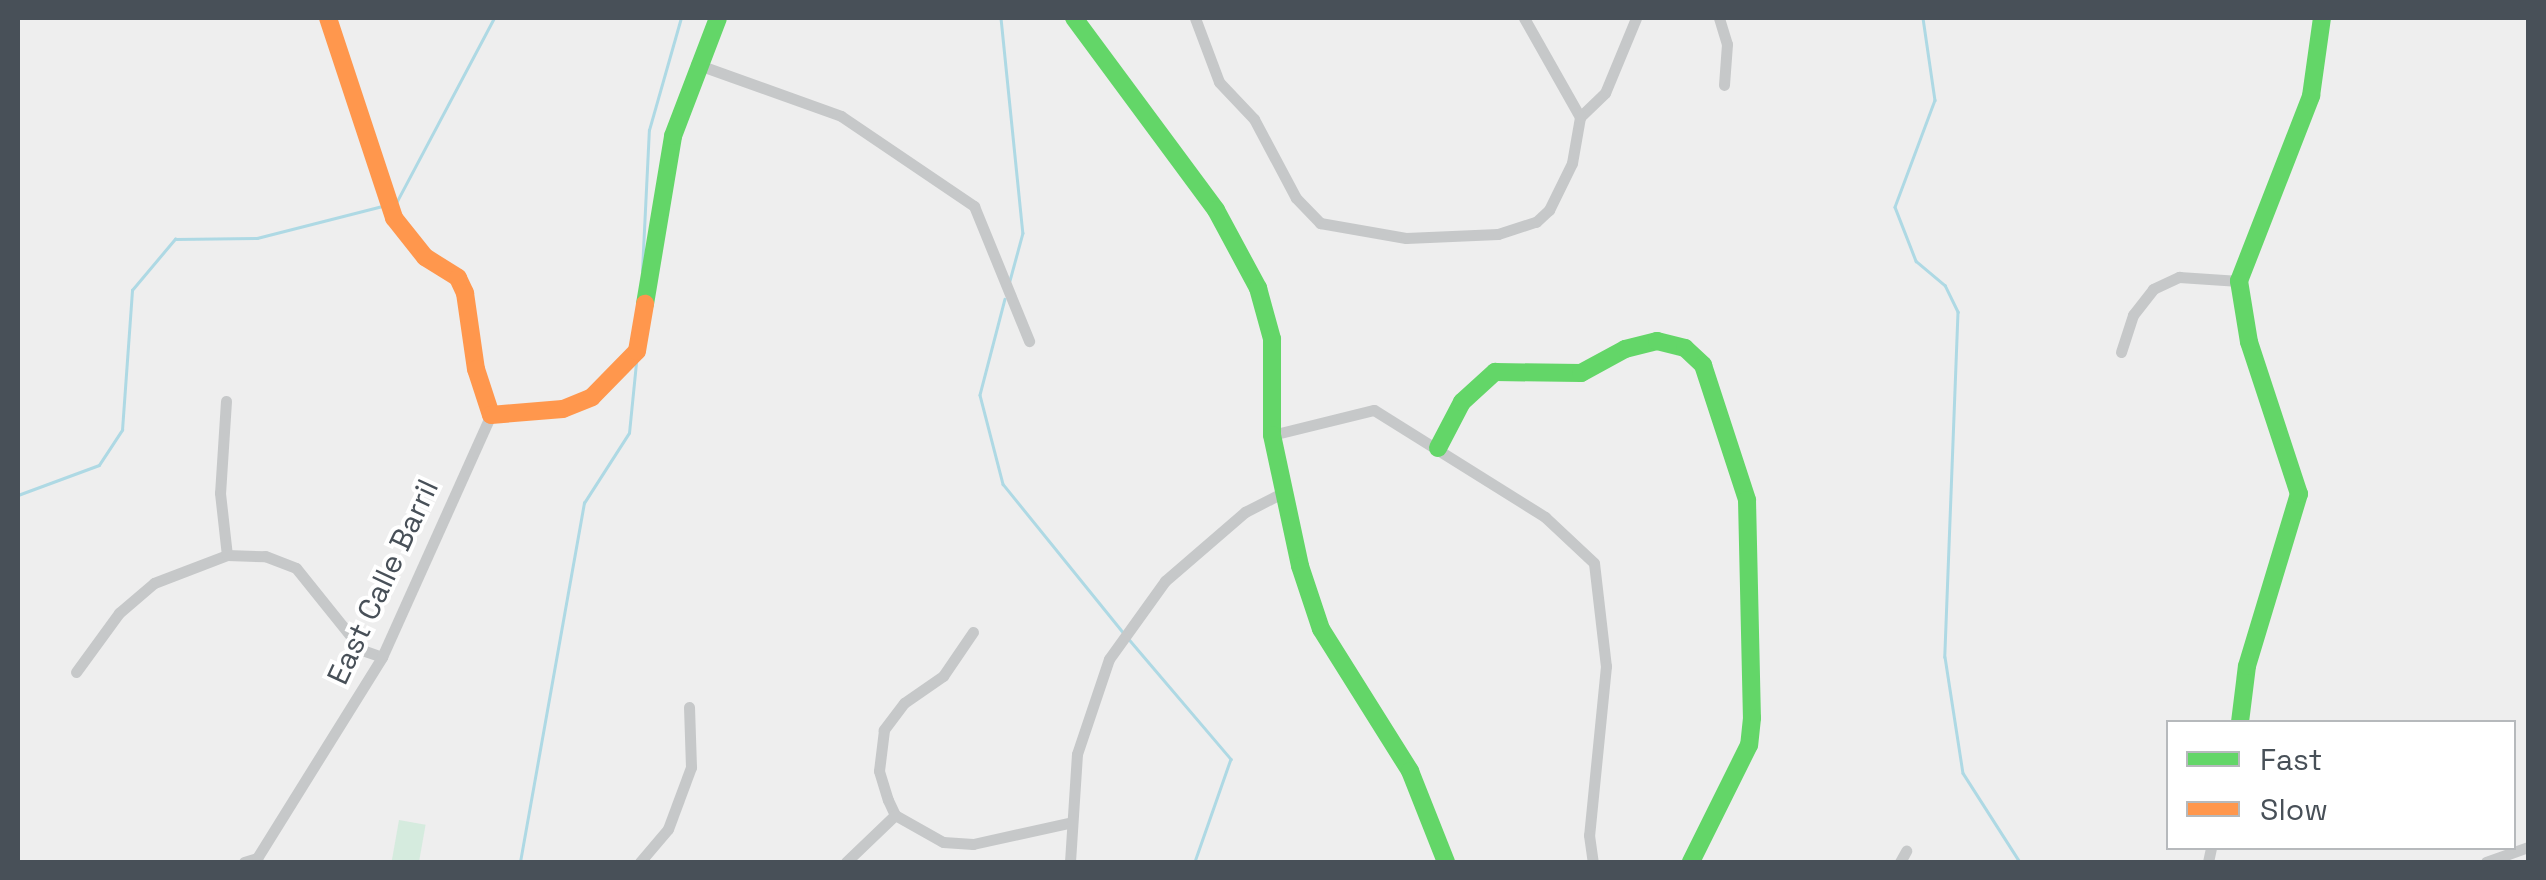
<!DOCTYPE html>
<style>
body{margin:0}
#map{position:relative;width:2546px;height:880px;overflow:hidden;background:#eee;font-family:"Space Grotesk",sans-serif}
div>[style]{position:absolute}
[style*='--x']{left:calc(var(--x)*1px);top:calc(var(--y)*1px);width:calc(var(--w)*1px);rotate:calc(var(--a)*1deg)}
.green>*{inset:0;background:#d5ebde;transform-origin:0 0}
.stream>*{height:2.5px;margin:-1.25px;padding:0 1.25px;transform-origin:1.25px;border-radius:1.25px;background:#aed9e4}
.street>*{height:11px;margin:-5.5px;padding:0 5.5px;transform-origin:5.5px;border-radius:5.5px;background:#c6c8c9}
.fast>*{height:18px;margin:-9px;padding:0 9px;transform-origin:9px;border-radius:9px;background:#63d668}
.slow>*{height:18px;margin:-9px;padding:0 9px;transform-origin:9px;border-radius:9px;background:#ff974d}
span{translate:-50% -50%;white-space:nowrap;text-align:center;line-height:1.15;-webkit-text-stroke:8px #fff;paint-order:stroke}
.street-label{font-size:30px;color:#485058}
.frame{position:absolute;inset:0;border:20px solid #485058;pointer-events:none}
.legend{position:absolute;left:2166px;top:720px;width:350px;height:130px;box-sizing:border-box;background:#fff;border:2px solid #b6b9bc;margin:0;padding:12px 18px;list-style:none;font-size:30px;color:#485058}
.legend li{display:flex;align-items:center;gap:20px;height:50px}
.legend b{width:50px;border:2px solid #b6b9bc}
</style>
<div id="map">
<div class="green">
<i style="left:399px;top:820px;width:27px;height:42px;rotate:10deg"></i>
</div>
<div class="stream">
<i style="--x:1001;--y:18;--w:216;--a:84.2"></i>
<i style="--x:1023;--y:233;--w:50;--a:105.2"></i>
<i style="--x:1923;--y:18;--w:83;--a:81.7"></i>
<i style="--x:1935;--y:100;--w:114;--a:110.5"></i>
<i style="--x:1895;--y:207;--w:58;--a:68.7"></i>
<i style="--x:1916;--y:261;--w:38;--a:40"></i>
<i style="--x:1945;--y:285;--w:30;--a:64"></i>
<i style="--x:1958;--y:312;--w:345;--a:92.2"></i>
<i style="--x:1945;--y:657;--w:117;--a:81.2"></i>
<i style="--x:1963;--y:773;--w:106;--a:57.4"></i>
<i style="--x:396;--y:203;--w:209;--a:-62.1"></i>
<i style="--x:642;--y:271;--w:141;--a:-87.2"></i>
<i style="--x:649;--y:130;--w:116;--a:-74.1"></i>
<i style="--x:1005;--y:299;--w:99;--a:104.6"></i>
<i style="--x:980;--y:395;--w:92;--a:75.5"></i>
<i style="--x:1003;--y:484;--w:191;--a:51"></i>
<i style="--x:18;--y:495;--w:86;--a:-20.3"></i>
<i style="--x:99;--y:465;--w:42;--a:-56.7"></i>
<i style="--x:122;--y:430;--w:140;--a:-85.9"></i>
<i style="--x:132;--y:290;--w:67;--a:-49.9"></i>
<i style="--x:175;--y:239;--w:82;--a:-0.7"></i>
<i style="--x:257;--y:238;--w:130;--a:-14.3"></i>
<i style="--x:1128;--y:638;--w:159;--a:49.6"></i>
<i style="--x:1231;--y:759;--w:109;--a:109.3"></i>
<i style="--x:520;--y:862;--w:365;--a:-79.9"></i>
<i style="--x:584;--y:503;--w:83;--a:-57.3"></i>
<i style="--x:629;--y:433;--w:70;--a:-84.3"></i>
</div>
<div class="street">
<i style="--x:1195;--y:18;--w:68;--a:69.4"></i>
<i style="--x:1219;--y:82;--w:51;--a:46.6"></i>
<i style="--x:1254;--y:119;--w:89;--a:62"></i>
<i style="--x:1296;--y:198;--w:35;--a:46"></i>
<i style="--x:1320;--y:223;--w:87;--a:9.9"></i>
<i style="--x:1406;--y:238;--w:92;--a:-2.5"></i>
<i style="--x:1498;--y:234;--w:40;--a:-18"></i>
<i style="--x:1536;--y:222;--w:18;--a:-43"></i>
<i style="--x:1549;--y:210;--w:52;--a:-63.9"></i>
<i style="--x:1572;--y:163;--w:47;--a:-80.1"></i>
<i style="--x:1580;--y:117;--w:35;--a:-44"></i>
<i style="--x:1605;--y:93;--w:81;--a:-67.5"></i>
<i style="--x:1524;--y:18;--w:114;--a:60.5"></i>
<i style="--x:1719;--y:18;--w:27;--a:73"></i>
<i style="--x:1727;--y:44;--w:41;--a:94.2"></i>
<i style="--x:696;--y:64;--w:154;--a:19.7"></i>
<i style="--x:841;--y:116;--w:161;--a:34.1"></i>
<i style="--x:974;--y:206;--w:146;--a:67.8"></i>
<i style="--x:2121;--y:352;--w:39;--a:-72"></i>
<i style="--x:2133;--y:315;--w:33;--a:-52"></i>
<i style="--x:2153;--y:289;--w:29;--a:-25"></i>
<i style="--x:2179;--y:277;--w:60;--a:3.8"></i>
<i style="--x:226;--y:401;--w:92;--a:93.7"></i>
<i style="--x:220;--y:493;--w:62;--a:83.6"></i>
<i style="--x:1272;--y:435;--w:105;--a:-13.8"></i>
<i style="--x:1374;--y:410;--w:202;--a:32"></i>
<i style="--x:1545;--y:517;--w:67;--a:43.2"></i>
<i style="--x:1594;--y:563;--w:104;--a:83.4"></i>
<i style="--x:1606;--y:666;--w:170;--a:95.7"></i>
<i style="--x:1589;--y:835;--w:27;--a:82"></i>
<i style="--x:973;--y:632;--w:53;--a:124.3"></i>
<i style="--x:943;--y:676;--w:47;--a:145.3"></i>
<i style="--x:904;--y:703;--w:34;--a:127"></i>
<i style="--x:884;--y:730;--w:41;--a:97"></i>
<i style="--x:879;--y:771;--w:30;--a:73"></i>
<i style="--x:888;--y:800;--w:17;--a:65"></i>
<i style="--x:895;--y:815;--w:55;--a:29.4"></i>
<i style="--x:943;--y:842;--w:30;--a:4"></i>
<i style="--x:973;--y:844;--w:97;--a:-12.5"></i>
<i style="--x:76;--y:672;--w:73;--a:-53.9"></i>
<i style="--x:119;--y:613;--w:46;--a:-40.6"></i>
<i style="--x:154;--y:583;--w:78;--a:-21"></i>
<i style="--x:227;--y:555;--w:38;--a:2"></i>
<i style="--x:265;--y:556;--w:33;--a:21"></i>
<i style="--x:296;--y:568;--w:105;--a:51.2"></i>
<i style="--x:362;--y:650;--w:21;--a:19"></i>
<i style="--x:244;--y:862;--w:14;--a:-17"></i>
<i style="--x:257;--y:858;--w:237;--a:-58.1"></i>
<i style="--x:382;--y:657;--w:265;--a:-65.8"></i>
<i style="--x:640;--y:862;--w:43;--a:-49.7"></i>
<i style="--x:668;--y:829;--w:66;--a:-69.6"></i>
<i style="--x:691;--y:767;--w:60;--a:-91.9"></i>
<i style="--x:846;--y:862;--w:68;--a:-43.8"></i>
<i style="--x:1070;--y:862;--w:108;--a:-86.3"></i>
<i style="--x:1077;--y:754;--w:100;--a:-71.4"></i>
<i style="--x:1109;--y:659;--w:96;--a:-54.3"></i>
<i style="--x:1165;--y:581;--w:106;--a:-40.8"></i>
<i style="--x:1245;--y:512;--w:44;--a:-27.1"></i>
<i style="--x:1900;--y:862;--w:13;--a:-61"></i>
<i style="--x:2208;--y:862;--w:14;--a:-78"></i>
<i style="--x:2486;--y:862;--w:45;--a:-19.7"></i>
</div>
<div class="fast">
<i style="--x:1074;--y:18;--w:239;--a:53.5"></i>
<i style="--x:1216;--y:210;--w:89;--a:61.7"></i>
<i style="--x:1258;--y:288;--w:53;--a:74.6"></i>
<i style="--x:1272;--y:339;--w:96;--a:90"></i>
<i style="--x:1272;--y:435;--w:134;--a:77.9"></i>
<i style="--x:1300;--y:566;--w:66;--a:71.6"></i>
<i style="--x:1321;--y:629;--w:168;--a:57.9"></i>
<i style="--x:1410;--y:771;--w:98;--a:68.4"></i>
<i style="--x:645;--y:304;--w:170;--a:-80.5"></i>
<i style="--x:673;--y:136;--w:126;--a:-69.1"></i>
<i style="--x:1438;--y:448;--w:52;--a:-62.4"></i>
<i style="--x:1462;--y:402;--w:45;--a:-42.3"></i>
<i style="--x:1495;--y:372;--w:86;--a:0.7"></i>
<i style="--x:1581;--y:373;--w:50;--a:-28.6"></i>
<i style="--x:1625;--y:349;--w:33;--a:-14"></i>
<i style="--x:1657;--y:341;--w:29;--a:14"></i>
<i style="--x:1685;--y:348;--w:25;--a:43"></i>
<i style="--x:1703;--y:365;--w:142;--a:71.9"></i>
<i style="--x:1747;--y:500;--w:218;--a:88.7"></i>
<i style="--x:1752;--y:718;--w:27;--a:96"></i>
<i style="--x:1749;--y:745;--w:131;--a:116.4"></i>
<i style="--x:2240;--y:722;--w:56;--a:-82.9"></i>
<i style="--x:2247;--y:666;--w:180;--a:-73.2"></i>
<i style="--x:2299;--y:494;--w:160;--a:-108.2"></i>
<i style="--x:2249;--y:342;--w:62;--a:-99.3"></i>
<i style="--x:2239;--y:281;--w:199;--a:-68.7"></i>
<i style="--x:2311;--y:96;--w:79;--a:-82"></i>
</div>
<div class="slow">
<i style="--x:328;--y:18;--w:211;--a:71.7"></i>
<i style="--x:394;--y:218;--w:50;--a:51.5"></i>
<i style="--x:425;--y:257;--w:39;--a:32"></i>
<i style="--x:458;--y:278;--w:17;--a:65"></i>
<i style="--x:465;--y:293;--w:77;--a:81.8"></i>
<i style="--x:476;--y:369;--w:48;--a:71.9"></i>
<i style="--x:491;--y:415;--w:72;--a:-4.8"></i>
<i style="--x:563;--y:409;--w:31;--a:-22"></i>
<i style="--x:592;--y:397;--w:64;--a:-45.6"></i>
<i style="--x:637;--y:351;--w:48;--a:-80.3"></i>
</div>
<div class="street-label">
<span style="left:383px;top:582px;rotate:-65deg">East Calle Barril</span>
</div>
<div class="frame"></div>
<ul class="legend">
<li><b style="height:12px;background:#63d668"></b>Fast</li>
<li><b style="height:12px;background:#ff974d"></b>Slow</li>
</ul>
</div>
